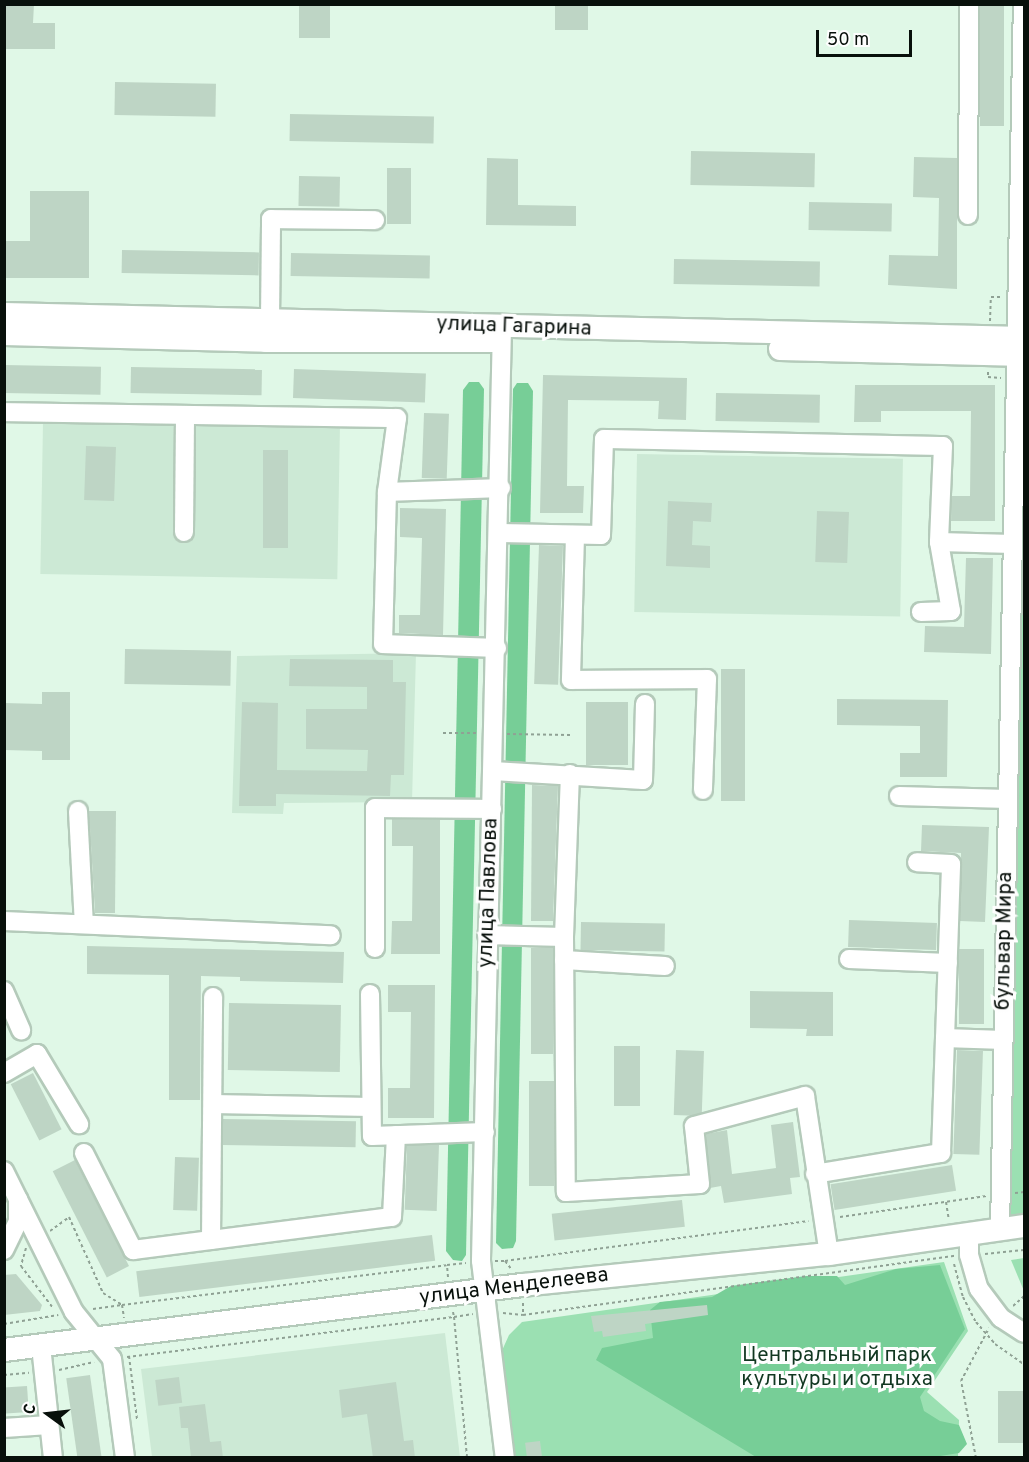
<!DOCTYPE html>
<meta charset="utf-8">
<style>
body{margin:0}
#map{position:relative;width:1029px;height:1462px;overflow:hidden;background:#e0f8e7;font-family:Overpass,sans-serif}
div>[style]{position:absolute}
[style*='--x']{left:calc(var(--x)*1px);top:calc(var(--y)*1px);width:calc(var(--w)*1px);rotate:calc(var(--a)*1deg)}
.built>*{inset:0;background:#cce9d5;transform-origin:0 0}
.green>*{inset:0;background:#9be0b2}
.forest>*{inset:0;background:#77ce97}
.building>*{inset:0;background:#bed5c5;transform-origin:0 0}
.path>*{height:2px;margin-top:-1px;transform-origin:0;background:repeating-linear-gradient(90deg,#8fa194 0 3px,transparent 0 6px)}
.roads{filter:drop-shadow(2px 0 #b4caba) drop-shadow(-2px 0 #b4caba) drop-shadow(0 2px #b4caba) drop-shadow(0 -2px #b4caba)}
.minor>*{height:18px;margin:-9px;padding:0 9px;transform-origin:9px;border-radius:9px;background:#fff}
.major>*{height:22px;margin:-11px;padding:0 11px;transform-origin:11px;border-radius:11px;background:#fff}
span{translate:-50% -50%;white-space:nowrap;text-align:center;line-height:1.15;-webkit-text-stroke:6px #fefefe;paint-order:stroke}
.street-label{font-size:21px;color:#08100b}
.park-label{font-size:21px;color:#113721}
.frame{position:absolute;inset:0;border:6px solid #08100b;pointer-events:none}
.north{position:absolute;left:18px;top:1384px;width:60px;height:60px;-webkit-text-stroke:4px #fefefe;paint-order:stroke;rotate:285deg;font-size:16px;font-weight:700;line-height:24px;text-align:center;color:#08100b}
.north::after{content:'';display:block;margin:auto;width:21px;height:27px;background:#08100b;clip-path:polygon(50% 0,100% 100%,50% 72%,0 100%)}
.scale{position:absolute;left:816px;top:30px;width:96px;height:27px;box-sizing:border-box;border:3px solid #08100b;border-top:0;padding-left:8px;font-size:18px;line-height:21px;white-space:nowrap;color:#08100b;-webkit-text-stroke:4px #fefefe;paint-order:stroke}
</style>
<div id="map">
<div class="built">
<i style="left:43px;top:422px;width:297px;height:152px;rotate:1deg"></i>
<i style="left:637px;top:454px;width:266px;height:158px;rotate:1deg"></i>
<i style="clip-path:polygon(416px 653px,412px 802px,284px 803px,283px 814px,232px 813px,237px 656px)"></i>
<i style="clip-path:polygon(445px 1333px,460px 1457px,152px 1457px,141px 1369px)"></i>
</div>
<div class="green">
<i style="clip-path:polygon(1024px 4px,1024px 1226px,1000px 1230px)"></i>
<i style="clip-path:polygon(1024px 1258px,1024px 1291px,1011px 1260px)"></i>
<i style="clip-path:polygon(944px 1262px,968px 1331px,927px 1392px,959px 1420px,958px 1457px,513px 1457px,500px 1355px,509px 1335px,522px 1322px)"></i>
</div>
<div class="forest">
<i style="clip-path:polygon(469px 382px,479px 382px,484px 389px,466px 1255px,462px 1261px,453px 1260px,446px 1251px,463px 390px)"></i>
<i style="clip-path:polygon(517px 383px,528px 383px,533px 391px,516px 1241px,513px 1248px,502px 1249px,496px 1243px,513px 389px)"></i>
<i style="clip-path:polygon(940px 1265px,965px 1329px,920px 1397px,924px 1411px,940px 1421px,959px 1425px,967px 1444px,959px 1453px,934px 1457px,756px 1457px,596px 1360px,602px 1348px,653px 1338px,650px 1310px,660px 1302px,712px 1297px,731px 1286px,806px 1276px,837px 1276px,845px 1285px,896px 1269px)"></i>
</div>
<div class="building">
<i style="clip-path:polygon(4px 4px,34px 4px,33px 23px,55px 23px,55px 49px,4px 49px)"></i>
<i style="left:299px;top:4px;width:31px;height:34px"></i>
<i style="left:588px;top:4px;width:26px;height:33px;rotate:90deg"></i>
<i style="left:980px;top:4px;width:24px;height:122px"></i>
<i style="left:115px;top:82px;width:101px;height:33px;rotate:1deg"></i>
<i style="left:290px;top:114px;width:144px;height:27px;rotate:1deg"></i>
<i style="left:691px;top:151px;width:124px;height:34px;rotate:1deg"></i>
<i style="clip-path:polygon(914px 157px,957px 158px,957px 289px,888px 285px,889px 255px,938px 256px,939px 198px,913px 197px)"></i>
<i style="clip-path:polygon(487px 158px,518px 159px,518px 205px,576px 206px,576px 226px,486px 225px)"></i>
<i style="left:387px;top:168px;width:24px;height:56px"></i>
<i style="left:299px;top:176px;width:41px;height:30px;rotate:1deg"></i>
<i style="clip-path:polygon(30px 191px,89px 191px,89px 278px,4px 278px,4px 241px,30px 241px)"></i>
<i style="left:809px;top:202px;width:83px;height:28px;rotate:1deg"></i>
<i style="left:122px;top:250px;width:137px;height:23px;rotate:1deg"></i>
<i style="left:291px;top:253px;width:139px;height:23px;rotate:1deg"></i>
<i style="left:674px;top:259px;width:146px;height:25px;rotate:1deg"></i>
<i style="left:4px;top:365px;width:97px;height:28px;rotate:1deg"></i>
<i style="left:131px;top:367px;width:131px;height:26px;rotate:1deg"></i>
<i style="left:294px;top:369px;width:132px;height:29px;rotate:2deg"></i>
<i style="clip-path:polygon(543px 375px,687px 378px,686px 420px,658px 419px,659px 401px,568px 400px,567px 486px,584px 486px,583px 513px,540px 513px)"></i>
<i style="clip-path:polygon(855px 385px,995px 385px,995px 521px,951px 521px,952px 496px,970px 496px,971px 411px,881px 411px,881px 422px,854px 422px)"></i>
<i style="left:716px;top:393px;width:104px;height:28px;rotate:1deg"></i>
<i style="left:424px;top:413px;width:25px;height:65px;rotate:2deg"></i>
<i style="left:86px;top:446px;width:30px;height:54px;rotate:2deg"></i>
<i style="left:263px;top:450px;width:25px;height:98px"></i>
<i style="clip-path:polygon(668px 501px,712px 503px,711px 522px,693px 521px,692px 545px,710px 546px,710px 568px,666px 566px)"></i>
<i style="clip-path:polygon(400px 508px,446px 509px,443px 635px,399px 633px,399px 615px,420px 615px,422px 538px,400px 537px)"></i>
<i style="left:817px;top:511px;width:32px;height:51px;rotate:2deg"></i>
<i style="left:539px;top:545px;width:24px;height:139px;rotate:2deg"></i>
<i style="clip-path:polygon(966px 558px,993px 558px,991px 654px,924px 652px,925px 626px,964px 627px)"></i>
<i style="left:125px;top:649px;width:106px;height:35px;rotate:1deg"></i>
<i style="clip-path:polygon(290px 659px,393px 660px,393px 682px,406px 682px,404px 775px,391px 775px,390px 796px,276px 794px,276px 806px,239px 806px,242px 702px,278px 703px,277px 770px,367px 771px,368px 750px,306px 749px,306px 709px,367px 709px,367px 687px,289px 686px)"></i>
<i style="left:721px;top:669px;width:24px;height:132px"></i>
<i style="clip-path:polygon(42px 692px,70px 692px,70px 760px,42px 760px,42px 751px,4px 750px,4px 703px,42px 704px)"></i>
<i style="clip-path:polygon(837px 699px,948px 700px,947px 777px,900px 777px,900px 753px,920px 753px,920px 726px,837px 725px)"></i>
<i style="left:586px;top:702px;width:42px;height:63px"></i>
<i style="clip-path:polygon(532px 785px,558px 786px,553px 921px,531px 921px)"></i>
<i style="clip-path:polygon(89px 811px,116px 811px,115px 913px,95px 913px)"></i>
<i style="clip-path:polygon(392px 819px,440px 820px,440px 954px,391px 954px,392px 921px,412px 921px,413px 846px,392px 846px)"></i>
<i style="clip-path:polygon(922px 825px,989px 827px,985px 922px,960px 921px,961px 853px,921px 851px)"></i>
<i style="left:849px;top:920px;width:88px;height:27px;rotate:2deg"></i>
<i style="left:581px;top:922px;width:84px;height:28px;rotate:1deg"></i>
<i style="clip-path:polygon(87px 946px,344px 952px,343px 983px,240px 981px,240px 977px,201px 976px,200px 1100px,169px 1100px,169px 975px,87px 974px)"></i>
<i style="left:531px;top:948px;width:22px;height:106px"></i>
<i style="left:959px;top:949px;width:25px;height:75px"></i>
<i style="clip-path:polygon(388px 985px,435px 985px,434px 1118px,388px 1118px,388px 1088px,410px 1088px,411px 1012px,388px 1012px)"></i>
<i style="clip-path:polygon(750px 991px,833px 992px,833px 1036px,806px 1036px,807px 1029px,750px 1028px)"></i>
<i style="left:229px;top:1003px;width:112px;height:67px;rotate:1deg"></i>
<i style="left:614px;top:1046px;width:26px;height:60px"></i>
<i style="left:676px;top:1050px;width:28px;height:65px;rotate:2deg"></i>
<i style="left:957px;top:1050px;width:26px;height:104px;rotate:2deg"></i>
<i style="left:33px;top:1073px;width:63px;height:25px;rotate:63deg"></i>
<i style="left:529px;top:1081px;width:25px;height:105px"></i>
<i style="left:223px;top:1119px;width:133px;height:26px;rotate:1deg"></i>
<i style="clip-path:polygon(793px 1122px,800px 1177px,790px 1178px,792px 1194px,724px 1203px,721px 1186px,710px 1188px,706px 1134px,727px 1130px,732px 1174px,776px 1168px,771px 1125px)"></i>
<i style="left:439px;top:1145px;width:66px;height:32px;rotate:92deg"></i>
<i style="left:175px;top:1157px;width:24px;height:53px;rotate:2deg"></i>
<i style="left:75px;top:1160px;width:119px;height:25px;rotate:63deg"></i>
<i style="left:952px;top:1165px;width:26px;height:123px;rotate:81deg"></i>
<i style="left:682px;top:1200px;width:27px;height:131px;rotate:84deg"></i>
<i style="left:432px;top:1235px;width:26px;height:298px;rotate:83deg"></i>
<i style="clip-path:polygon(16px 1274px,42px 1305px,40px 1311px,4px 1315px,4px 1275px)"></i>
<i style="clip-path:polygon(707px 1305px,708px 1315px,645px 1324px,646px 1331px,603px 1337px,602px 1331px,594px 1332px,591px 1316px)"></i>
<i style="left:90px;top:1375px;width:84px;height:24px;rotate:82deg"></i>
<i style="left:179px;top:1377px;width:26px;height:24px;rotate:83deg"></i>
<i style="clip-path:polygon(396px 1382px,404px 1441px,413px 1440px,415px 1458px,373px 1458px,367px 1414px,342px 1418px,339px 1390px)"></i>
<i style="left:27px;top:1386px;width:26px;height:23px;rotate:86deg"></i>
<i style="left:998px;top:1391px;width:26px;height:52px"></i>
<i style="clip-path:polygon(205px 1404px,210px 1442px,221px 1441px,223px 1458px,191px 1458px,188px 1428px,181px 1428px,179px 1407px)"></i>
<i style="left:540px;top:1441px;width:17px;height:15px;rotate:83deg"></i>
</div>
<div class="path">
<i style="--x:990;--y:321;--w:24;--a:-88"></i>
<i style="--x:991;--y:297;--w:12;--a:0"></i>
<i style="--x:988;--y:372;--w:5;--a:90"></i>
<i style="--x:988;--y:377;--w:13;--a:4"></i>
<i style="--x:443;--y:733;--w:34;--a:0"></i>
<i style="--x:507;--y:734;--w:63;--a:0.9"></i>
<i style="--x:1015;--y:1193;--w:9;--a:-6"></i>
<i style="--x:946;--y:1202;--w:18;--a:81"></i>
<i style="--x:840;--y:1217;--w:148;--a:-8.2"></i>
<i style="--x:50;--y:1231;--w:24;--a:-36"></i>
<i style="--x:69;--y:1217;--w:83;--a:65.9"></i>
<i style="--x:103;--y:1293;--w:22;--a:32"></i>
<i style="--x:122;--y:1305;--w:327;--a:-7"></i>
<i style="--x:26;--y:1248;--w:19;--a:106"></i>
<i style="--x:21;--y:1266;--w:53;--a:52.7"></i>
<i style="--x:985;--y:1254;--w:39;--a:-6"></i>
<i style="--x:495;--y:1261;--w:10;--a:0"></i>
<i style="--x:505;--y:1261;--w:11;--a:52"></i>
<i style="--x:505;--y:1261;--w:306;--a:-7.5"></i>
<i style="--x:954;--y:1264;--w:34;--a:75"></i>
<i style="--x:963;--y:1297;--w:28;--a:63"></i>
<i style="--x:976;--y:1322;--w:29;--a:49"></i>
<i style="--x:995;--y:1344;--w:35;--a:35"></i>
<i style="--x:448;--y:1277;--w:12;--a:-95"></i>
<i style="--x:447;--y:1265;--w:19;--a:-6"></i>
<i style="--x:523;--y:1303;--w:12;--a:90"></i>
<i style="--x:1013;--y:1306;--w:15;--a:-42"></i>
<i style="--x:93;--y:1309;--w:29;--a:-8"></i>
<i style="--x:122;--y:1305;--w:13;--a:81"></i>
<i style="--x:453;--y:1312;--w:5;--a:79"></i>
<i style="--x:454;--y:1317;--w:19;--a:-9"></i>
<i style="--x:503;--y:1313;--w:20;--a:6"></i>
<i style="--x:523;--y:1315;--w:436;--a:-7.8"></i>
<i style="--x:4;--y:1324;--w:55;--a:-9.5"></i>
<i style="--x:129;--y:1356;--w:64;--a:82.8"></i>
<i style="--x:127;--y:1357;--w:329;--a:-7"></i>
<i style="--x:454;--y:1317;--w:142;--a:84.7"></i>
<i style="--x:59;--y:1370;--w:36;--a:-13"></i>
<i style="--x:4;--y:1375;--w:25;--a:-5"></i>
<i style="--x:976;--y:1458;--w:78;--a:-101"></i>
<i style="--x:961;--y:1381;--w:60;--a:-62.2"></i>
</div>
<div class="roads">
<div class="minor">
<i style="--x:968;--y:215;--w:211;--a:-89.7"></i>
<i style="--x:270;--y:320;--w:101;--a:-89.4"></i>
<i style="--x:271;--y:219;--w:104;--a:0.6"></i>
<i style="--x:502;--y:327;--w:934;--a:91.29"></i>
<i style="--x:481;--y:1261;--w:198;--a:83.1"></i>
<i style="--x:4;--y:412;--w:393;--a:0.9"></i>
<i style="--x:397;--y:418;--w:75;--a:97.7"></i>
<i style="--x:184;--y:532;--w:117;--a:-89.5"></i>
<i style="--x:500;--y:533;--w:101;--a:1.1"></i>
<i style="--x:601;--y:535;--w:96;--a:-88.2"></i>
<i style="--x:604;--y:439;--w:339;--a:1.2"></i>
<i style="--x:943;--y:446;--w:96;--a:92.4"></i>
<i style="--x:939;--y:542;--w:74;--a:1.5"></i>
<i style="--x:575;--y:535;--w:145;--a:91.6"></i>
<i style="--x:571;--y:680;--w:136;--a:-0.4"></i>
<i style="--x:707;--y:679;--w:111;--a:92.1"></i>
<i style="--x:921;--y:612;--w:30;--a:-2"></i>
<i style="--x:951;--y:611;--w:70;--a:-99.9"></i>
<i style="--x:497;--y:648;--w:114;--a:-178"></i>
<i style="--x:383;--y:644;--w:152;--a:-88.5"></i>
<i style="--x:387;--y:492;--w:114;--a:-2"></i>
<i style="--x:493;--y:771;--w:150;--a:3.4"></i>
<i style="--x:643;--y:780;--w:76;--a:-88.5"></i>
<i style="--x:899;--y:796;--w:109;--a:1.6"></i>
<i style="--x:78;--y:811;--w:113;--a:87"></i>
<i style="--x:4;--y:921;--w:327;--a:2.5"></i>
<i style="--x:487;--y:935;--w:77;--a:1.5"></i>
<i style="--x:564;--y:937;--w:163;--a:-87.9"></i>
<i style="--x:564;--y:937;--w:255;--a:89.6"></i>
<i style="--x:566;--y:1192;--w:134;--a:-3.4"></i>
<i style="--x:700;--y:1184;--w:58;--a:-95.9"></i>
<i style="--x:694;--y:1126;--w:115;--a:-15.1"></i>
<i style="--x:805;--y:1096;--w:160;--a:81.4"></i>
<i style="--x:375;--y:948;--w:140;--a:-90"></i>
<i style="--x:375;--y:808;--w:117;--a:0.5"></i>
<i style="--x:849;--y:959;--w:99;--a:2.3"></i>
<i style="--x:564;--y:960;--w:101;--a:3.4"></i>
<i style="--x:4;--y:991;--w:43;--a:66.4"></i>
<i style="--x:370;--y:994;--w:142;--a:89.2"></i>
<i style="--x:372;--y:1136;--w:113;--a:-2"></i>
<i style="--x:945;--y:1038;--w:58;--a:2"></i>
<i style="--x:4;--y:1073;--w:38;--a:-30"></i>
<i style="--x:37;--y:1054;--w:82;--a:59"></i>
<i style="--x:213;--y:1104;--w:158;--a:1.1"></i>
<i style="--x:84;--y:1153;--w:109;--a:63.2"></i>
<i style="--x:133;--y:1250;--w:261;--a:-7.3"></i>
<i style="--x:392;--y:1217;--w:82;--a:-87.2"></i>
<i style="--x:4;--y:1171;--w:157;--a:63.6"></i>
<i style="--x:74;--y:1312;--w:60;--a:51"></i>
<i style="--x:112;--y:1359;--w:100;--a:82.5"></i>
<i style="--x:815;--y:1174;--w:128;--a:-9.5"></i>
<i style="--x:941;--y:1153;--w:289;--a:-88"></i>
<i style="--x:951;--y:864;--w:34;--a:-177"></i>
<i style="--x:1000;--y:1230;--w:1226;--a:-88.93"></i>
<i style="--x:969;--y:1235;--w:20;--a:90"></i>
<i style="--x:969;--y:1255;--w:35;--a:74"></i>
<i style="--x:979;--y:1289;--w:36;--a:53"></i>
<i style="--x:1001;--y:1318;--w:27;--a:33"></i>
<i style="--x:211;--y:1240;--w:243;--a:-89.5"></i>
<i style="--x:4;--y:1250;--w:32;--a:-64"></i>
<i style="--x:18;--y:1221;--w:22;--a:-90"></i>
<i style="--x:41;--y:1346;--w:113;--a:83.9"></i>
<i style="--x:4;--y:1428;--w:45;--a:-3.8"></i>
</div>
<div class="major">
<i style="--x:4;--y:314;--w:1020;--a:1.35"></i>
<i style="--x:4;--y:334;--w:262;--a:1.5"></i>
<i style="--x:266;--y:341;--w:229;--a:0"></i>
<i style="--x:780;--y:349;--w:244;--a:1.4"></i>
<i style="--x:4;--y:1350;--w:522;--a:-7.15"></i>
<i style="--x:522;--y:1285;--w:309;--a:-5.8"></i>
<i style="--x:829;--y:1254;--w:197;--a:-8.2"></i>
</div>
</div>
<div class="street-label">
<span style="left:514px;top:327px;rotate:2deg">улица Гагарина</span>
<span style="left:489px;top:893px;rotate:-88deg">улица Павлова</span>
<span style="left:1005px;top:941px;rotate:-89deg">бульвар Мира</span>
<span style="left:514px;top:1287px;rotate:-7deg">улица Менделеева</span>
</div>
<div class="park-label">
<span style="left:837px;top:1368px">Центральный парк<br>культуры и отдыха</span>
</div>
<div class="frame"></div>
<div class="north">С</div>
<div class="scale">50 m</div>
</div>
